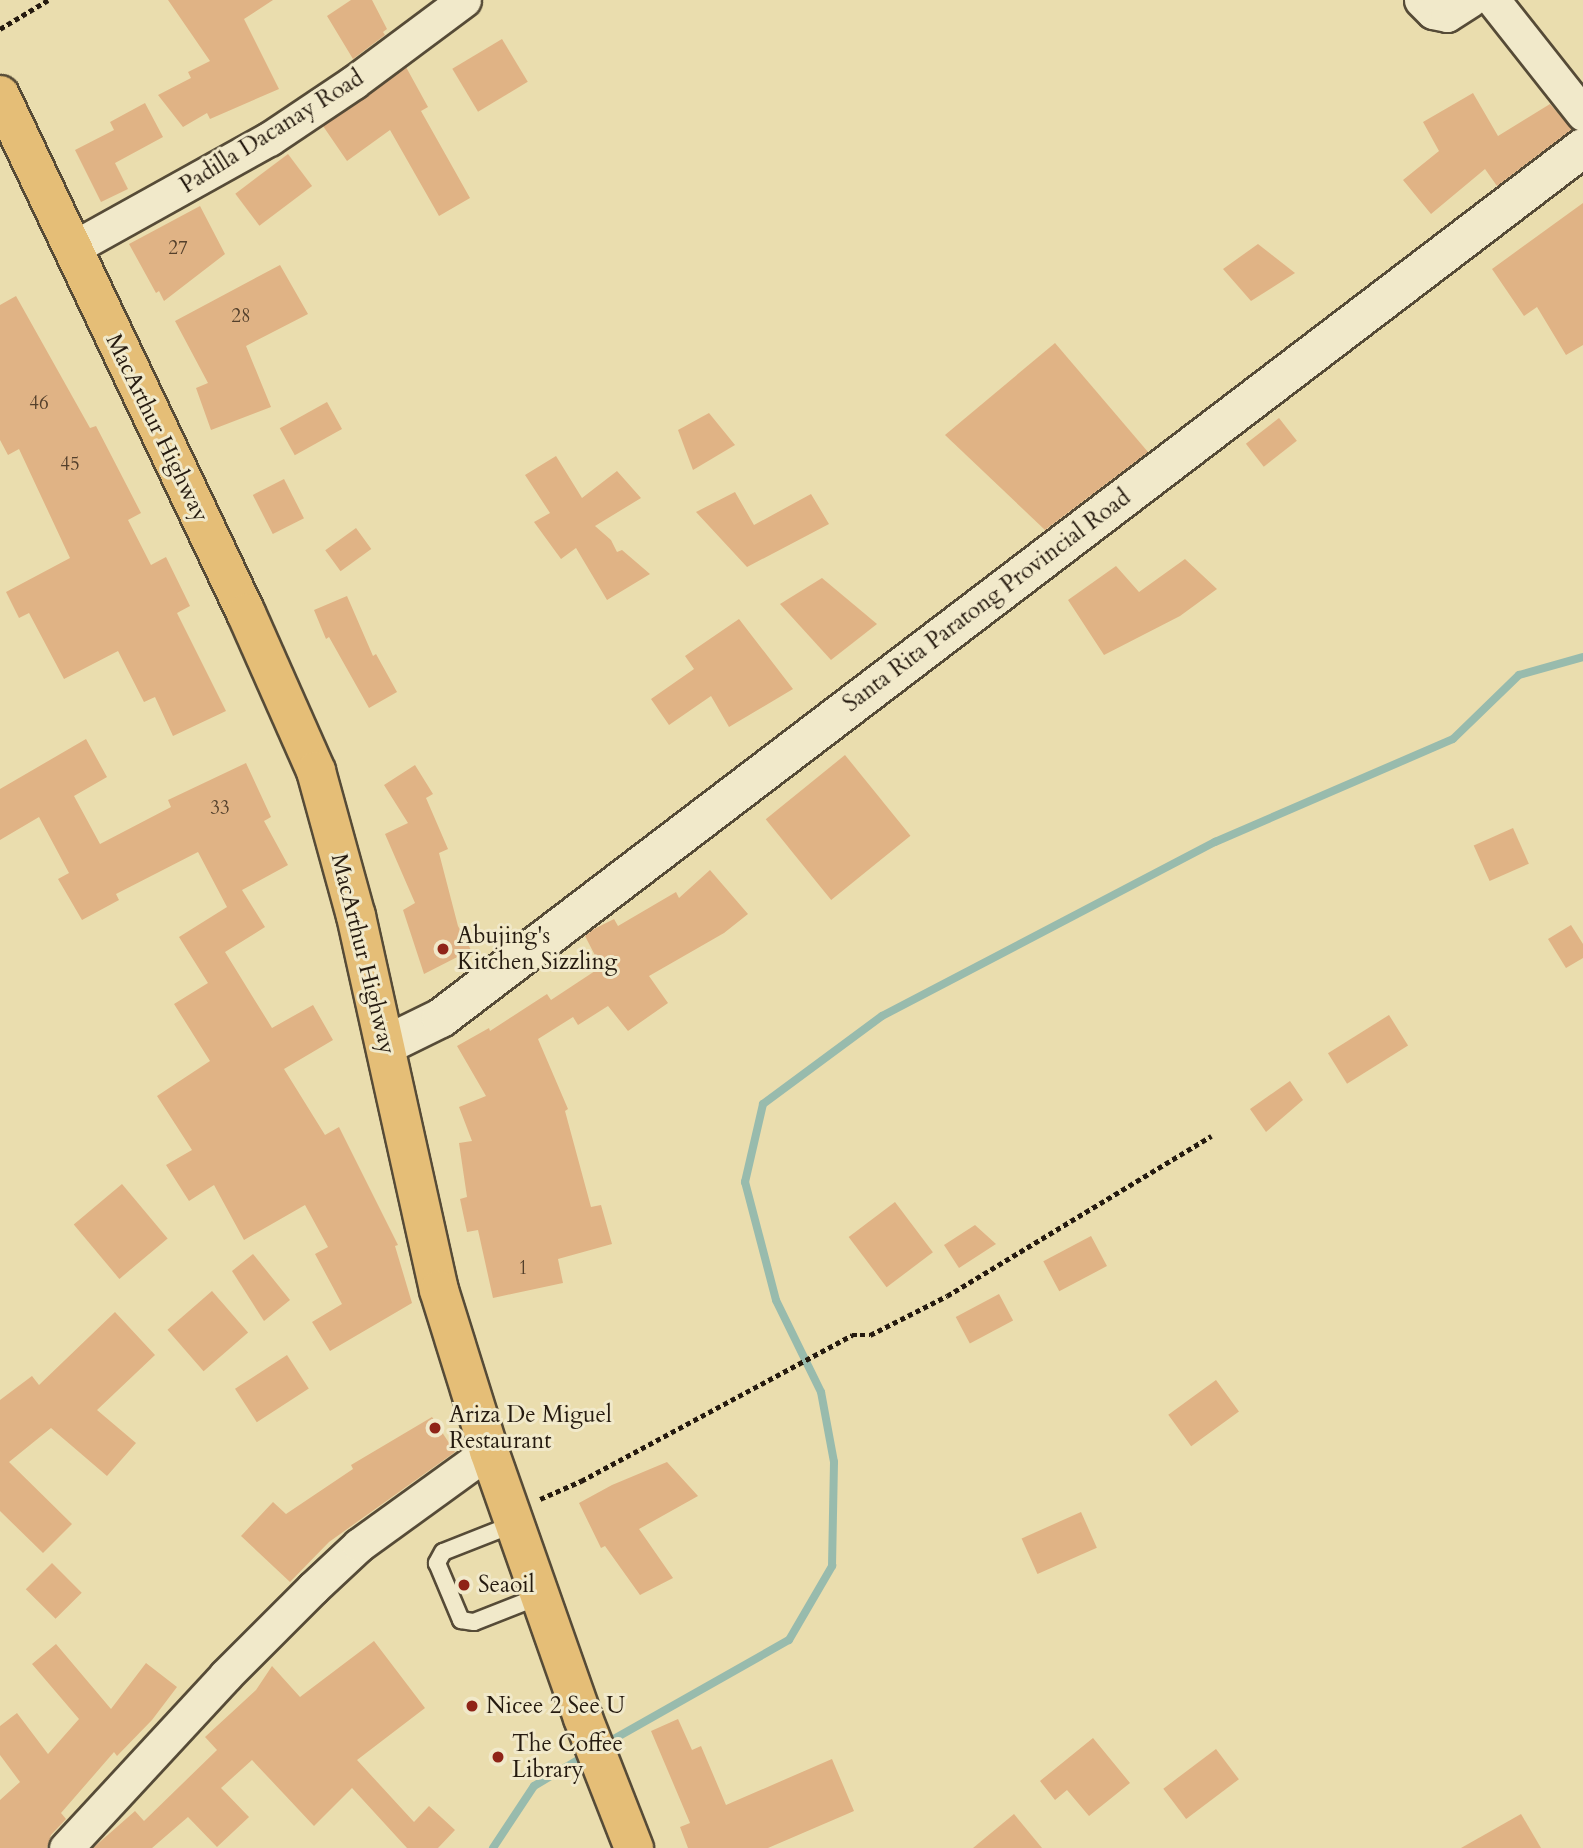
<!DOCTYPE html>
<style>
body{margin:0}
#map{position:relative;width:1583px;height:1848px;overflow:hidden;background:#eaddae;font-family:Cardo,serif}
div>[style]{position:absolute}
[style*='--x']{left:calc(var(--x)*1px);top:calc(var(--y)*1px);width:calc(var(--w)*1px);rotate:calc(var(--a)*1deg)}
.stream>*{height:8px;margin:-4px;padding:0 4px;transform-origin:4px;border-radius:4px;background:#98bbad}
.building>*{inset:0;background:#e0b385;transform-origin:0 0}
.path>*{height:4.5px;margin-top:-2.25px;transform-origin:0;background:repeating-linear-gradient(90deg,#251a0f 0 5px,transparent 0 8.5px)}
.roads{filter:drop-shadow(2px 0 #564b37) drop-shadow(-2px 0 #564b37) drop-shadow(0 2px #564b37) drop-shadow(0 -2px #564b37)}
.lane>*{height:16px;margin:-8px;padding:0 8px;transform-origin:8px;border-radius:8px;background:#f1e9ca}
.street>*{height:33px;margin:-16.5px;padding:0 16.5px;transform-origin:16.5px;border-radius:16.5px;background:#f1e9ca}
.secondary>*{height:38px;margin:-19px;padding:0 19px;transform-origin:19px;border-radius:19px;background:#f1e9ca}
.highway>*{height:38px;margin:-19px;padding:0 19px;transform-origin:19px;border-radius:19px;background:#e5be77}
.dots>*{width:19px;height:19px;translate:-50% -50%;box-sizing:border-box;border:4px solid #f1e9ca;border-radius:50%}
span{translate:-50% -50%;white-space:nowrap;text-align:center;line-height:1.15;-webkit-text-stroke:6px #f1e9ca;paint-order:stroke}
.number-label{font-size:19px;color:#54402c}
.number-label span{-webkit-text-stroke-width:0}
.street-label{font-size:23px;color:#251a0f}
.poi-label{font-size:23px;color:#251a0f}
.left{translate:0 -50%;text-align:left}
</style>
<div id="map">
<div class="stream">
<i style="--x:605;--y:1744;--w:211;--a:-29.5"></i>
<i style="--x:789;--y:1640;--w:86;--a:-59.8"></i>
<i style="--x:832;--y:1566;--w:104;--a:-88.9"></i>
<i style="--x:834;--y:1462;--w:71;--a:-100.5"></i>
<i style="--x:821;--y:1392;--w:102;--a:-116.1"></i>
<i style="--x:776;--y:1300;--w:122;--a:-104.7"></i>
<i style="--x:745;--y:1182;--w:80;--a:-77"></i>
<i style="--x:763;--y:1104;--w:148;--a:-36.5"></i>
<i style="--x:882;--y:1016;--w:376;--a:-27.6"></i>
<i style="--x:1215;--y:842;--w:259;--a:-23.4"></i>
<i style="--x:1453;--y:739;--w:92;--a:-44.1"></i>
<i style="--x:1519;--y:675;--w:66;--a:-15.7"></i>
<i style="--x:493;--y:1848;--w:74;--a:-56.5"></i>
<i style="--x:534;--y:1786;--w:63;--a:-30.7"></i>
</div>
<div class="building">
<i style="clip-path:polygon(168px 0,273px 0,244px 19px,279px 89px,210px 119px,207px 113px,183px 127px,158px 95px,191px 78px,188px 72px,210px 61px)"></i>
<i style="clip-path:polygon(351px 0,372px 0,387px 29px,383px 32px,385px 35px,353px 59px,327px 16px)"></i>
<i style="left:502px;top:39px;width:50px;height:58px;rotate:59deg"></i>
<i style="clip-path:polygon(406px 67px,428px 107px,421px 111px,470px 198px,439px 216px,390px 130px,347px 161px,323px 126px)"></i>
<i style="clip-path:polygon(1473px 93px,1498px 136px,1550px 104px,1572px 129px,1497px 186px,1485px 169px,1431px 214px,1403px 180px,1439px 151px,1423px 122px)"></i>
<i style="clip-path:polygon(145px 103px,163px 137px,115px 163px,128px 189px,101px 202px,75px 150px,114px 130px,110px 122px)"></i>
<i style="left:288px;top:154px;width:40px;height:66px;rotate:53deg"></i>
<i style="clip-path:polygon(1583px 203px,1583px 345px,1566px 355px,1537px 307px,1524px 316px,1492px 269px)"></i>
<i style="clip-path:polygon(200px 206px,225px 254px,164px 301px,159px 291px,156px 293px,129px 244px)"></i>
<i style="clip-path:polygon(1258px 244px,1295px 273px,1251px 301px,1223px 269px)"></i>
<i style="clip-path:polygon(280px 265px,308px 314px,246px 346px,271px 407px,211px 430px,196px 388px,208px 383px,175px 321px)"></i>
<i style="clip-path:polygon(16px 296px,90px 428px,96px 426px,141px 513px,128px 520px,151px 565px,166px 557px,190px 606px,177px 613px,226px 711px,173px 736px,155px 697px,144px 702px,118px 651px,64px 679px,29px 613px,19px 618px,6px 592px,70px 558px,19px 449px,8px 455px,0 440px,0 305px)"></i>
<i style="clip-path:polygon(1055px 343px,1148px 452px,1045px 530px,945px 435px)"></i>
<i style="left:327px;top:402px;width:31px;height:54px;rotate:61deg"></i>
<i style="clip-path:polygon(709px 413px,735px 445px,693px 470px,678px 430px)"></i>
<i style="left:1279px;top:418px;width:29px;height:42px;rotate:52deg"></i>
<i style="clip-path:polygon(556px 456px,582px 498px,617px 471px,641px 498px,595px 526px,611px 540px,617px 552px,622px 550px,650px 574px,607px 600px,576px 548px,561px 559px,534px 522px,550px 513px,525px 475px)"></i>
<i style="left:284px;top:479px;width:44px;height:35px;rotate:63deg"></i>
<i style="clip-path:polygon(735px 492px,754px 525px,811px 494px,829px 524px,747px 567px,696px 512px)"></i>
<i style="left:356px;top:528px;width:26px;height:38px;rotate:54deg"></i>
<i style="clip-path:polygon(1185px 559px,1217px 589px,1180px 616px,1104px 655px,1068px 600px,1116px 566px,1139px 592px)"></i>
<i style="clip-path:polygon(822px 578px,877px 624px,831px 660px,780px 604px)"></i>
<i style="clip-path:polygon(347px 596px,373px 656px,376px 654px,397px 692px,369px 708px,329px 637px,326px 639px,314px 610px)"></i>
<i style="clip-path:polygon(739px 619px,793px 689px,729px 727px,711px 696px,669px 725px,651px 699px,694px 669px,685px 656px)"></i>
<i style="clip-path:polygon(86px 739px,107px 777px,74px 796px,100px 844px,171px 807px,168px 800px,246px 763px,271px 817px,264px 821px,288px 865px,242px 890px,265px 927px,225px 952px,272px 1028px,313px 1005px,333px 1040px,284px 1069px,325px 1135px,339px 1127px,398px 1245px,395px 1246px,412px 1303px,330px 1351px,312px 1322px,342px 1304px,315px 1254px,328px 1247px,305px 1205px,244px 1240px,214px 1185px,189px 1201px,166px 1165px,192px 1150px,157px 1096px,210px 1061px,174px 1004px,208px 983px,179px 937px,227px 907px,198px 852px,116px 894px,119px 900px,82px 920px,58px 879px,69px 873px,39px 817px,0 840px,0 789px)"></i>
<i style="left:845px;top:755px;width:104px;height:102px;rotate:51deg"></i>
<i style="clip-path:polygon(415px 765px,433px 794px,426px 798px,448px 849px,439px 853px,458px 926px,471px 950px,424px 974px,403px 910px,415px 903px,385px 834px,408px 823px,384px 785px)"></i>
<i style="left:1513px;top:828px;width:39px;height:43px;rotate:66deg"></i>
<i style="clip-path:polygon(710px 870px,748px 914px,724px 933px,649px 976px,668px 1003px,628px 1031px,608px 1006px,578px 1025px,573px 1017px,538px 1039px,568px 1109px,565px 1111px,591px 1207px,601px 1205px,612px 1244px,558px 1259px,563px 1283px,493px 1298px,478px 1230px,467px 1232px,460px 1199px,467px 1197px,459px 1143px,472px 1141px,459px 1107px,486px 1096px,457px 1046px,489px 1028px,490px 1031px,547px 994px,551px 1000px,601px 967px,585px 936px,594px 929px,614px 919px,618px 926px,676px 892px,679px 898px)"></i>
<i style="clip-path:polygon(1571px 925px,1583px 944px,1583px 958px,1566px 968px,1548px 939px)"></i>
<i style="left:1389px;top:1015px;width:36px;height:72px;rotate:58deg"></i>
<i style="clip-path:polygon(1290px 1081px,1303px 1100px,1266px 1132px,1250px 1109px)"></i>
<i style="left:122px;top:1184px;width:71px;height:63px;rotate:50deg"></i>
<i style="left:895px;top:1202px;width:63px;height:58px;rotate:53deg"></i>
<i style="clip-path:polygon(975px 1225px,996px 1244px,959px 1268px,944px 1245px)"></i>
<i style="left:1091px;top:1236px;width:34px;height:54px;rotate:62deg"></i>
<i style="clip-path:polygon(253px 1254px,290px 1300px,264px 1321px,232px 1271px)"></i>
<i style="left:212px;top:1291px;width:55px;height:59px;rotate:49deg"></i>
<i style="left:999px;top:1294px;width:30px;height:49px;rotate:62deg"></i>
<i style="clip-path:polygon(115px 1312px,155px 1355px,97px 1410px,136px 1443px,107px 1476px,51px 1428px,9px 1462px,72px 1524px,43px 1553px,0 1511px,0 1400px,32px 1376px,39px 1385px)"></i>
<i style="left:287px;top:1355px;width:40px;height:62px;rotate:57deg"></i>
<i style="left:1216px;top:1380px;width:39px;height:59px;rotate:54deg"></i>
<i style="clip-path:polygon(432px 1417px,455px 1452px,329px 1542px,290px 1582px,241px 1536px,273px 1502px,286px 1514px,353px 1469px,351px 1465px)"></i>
<i style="clip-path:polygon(667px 1462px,698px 1496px,639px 1529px,673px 1578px,640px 1595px,605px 1546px,601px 1548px,579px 1503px,612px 1485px)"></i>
<i style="left:1081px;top:1512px;width:39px;height:65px;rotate:66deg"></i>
<i style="left:52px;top:1563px;width:42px;height:37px;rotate:45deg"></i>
<i style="clip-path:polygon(374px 1641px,425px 1708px,357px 1760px,414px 1822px,429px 1806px,455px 1830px,438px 1848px,407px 1848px,352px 1788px,314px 1826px,252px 1760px,221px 1788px,249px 1817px,217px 1847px,188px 1817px,152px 1848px,93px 1848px,135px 1811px,144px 1821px,217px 1750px,205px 1737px,256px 1690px,272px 1666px,300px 1697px)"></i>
<i style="clip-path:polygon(56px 1644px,111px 1709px,146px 1663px,177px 1687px,152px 1720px,117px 1756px,114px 1752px,61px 1813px,66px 1819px,51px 1835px,47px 1848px,0 1848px,0 1800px,20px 1782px,0 1755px,0 1726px,17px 1713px,48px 1754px,79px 1719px,32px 1664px)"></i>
<i style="clip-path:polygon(678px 1719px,692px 1750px,701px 1746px,726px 1805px,832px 1759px,854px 1811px,768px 1848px,688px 1848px,680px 1827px,690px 1823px,651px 1731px)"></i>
<i style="clip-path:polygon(1093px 1738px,1130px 1783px,1089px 1816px,1067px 1790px,1055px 1800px,1040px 1781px)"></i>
<i style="left:1216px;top:1749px;width:38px;height:66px;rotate:53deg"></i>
<i style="clip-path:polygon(1014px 1814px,1042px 1848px,973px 1848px)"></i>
<i style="clip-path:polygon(1521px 1814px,1541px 1848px,1461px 1848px)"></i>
</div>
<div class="path">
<i style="--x:0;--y:29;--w:56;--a:-31.1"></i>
<i style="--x:540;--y:1499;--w:45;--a:-23.7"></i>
<i style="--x:581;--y:1481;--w:308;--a:-28.3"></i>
<i style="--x:852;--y:1335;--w:18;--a:0"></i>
<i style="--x:870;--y:1335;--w:86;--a:-26.9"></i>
<i style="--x:947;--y:1296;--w:309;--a:-31.2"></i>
</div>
<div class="roads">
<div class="lane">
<i style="--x:514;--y:1524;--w:76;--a:158.5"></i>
<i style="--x:443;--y:1552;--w:13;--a:119"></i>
<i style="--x:437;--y:1563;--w:62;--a:67.2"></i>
<i style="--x:461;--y:1620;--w:13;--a:9"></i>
<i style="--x:474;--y:1622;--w:71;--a:-21.5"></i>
</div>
<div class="street">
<i style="--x:1421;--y:0;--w:17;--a:45"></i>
<i style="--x:1433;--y:12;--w:14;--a:12"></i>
<i style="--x:1447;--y:15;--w:27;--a:-33"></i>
<i style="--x:1493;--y:0;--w:145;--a:51.7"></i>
<i style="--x:71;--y:249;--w:227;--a:-29.1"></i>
<i style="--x:269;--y:139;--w:102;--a:-33.8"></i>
<i style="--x:354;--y:82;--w:137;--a:-36.7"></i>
<i style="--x:66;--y:1848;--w:234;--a:-47.2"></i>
<i style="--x:225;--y:1676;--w:124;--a:-45"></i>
<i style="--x:313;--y:1588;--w:63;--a:-43.1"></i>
<i style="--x:359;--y:1545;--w:160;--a:-35.9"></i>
</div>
<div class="secondary">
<i style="--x:386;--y:1045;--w:61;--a:-26.1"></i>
<i style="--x:441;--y:1018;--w:1436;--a:-37.3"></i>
</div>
<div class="highway">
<i style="--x:0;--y:95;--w:573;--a:64.6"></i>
<i style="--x:246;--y:613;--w:173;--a:66.1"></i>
<i style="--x:316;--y:771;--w:150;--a:74.6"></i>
<i style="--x:356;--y:916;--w:383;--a:77.5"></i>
<i style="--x:439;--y:1290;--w:169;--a:72.7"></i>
<i style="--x:489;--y:1451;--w:283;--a:70.6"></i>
<i style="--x:583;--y:1718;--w:140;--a:68.6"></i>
</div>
</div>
<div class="dots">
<i style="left:443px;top:949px;background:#8f2418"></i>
<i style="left:435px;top:1428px;background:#8f2418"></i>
<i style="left:464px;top:1585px;background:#8f2418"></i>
<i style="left:472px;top:1706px;background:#8f2418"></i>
<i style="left:498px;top:1757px;background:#8f2418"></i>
</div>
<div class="number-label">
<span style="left:178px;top:249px">27</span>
<span style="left:241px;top:317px">28</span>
<span style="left:39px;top:404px">46</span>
<span style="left:70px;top:465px">45</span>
<span style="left:220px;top:809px">33</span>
<span style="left:523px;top:1269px">1</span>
</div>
<div class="street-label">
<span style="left:272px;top:132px;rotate:-32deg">Padilla Dacanay Road</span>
<span style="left:157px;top:428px;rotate:64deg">MacArthur Highway</span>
<span style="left:987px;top:601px;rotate:-37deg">Santa Rita Paratong Provincial Road</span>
<span style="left:363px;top:954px;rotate:76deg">MacArthur Highway</span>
</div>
<div class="poi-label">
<span class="left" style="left:457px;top:949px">Abujing's<br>Kitchen Sizzling</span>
<span class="left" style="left:449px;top:1428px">Ariza De Miguel<br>Restaurant</span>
<span class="left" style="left:478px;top:1585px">Seaoil</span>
<span class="left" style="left:486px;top:1706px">Nicee 2 See U</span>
<span class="left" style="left:512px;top:1757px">The Coffee<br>Library</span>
</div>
</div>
